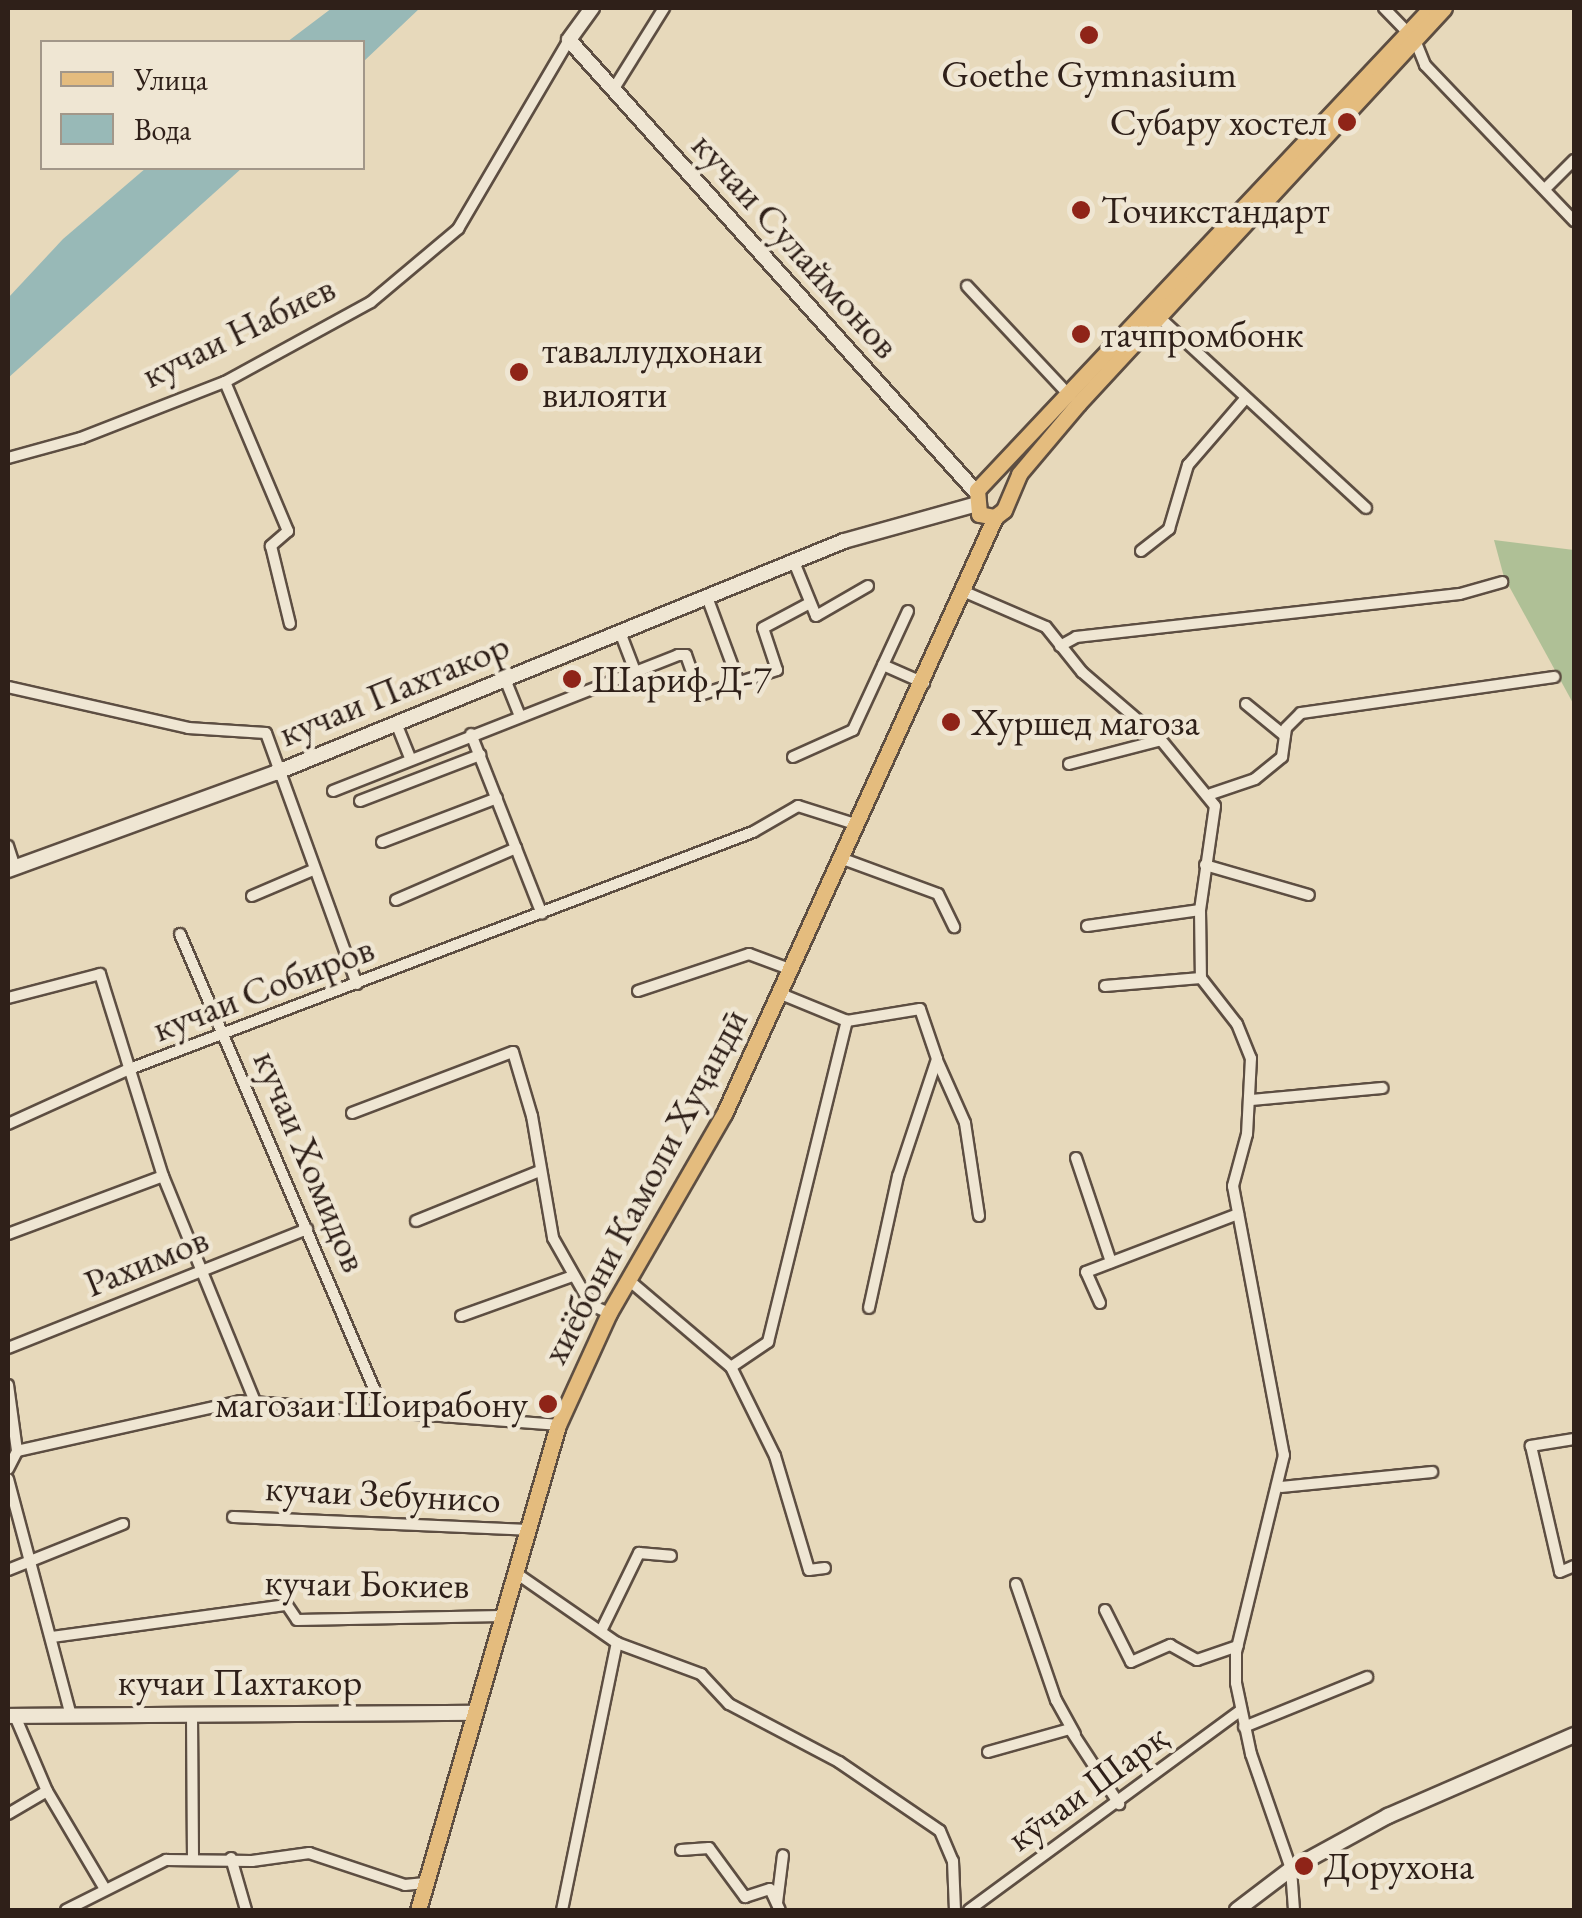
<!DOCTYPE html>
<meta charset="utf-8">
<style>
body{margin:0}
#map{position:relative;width:1582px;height:1918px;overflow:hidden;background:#e7d9bb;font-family:"EB Garamond",serif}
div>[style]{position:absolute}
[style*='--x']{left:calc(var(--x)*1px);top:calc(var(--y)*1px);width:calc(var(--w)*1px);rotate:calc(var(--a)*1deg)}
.green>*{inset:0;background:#afc096}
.water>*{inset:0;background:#98b9b7}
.roads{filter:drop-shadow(2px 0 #5d4e42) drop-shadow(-2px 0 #5d4e42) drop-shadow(0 2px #5d4e42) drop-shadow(0 -2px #5d4e42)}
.street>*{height:10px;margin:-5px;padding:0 5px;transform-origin:5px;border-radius:5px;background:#efe6d3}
.secondary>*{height:14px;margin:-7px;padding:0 7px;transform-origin:7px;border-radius:7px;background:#efe6d3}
.primary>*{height:15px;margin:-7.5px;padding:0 7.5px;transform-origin:7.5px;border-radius:7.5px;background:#e4bc7e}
.dots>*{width:28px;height:28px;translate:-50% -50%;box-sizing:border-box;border:5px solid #efe6d3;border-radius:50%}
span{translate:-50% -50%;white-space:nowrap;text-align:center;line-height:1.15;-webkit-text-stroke:9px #efe6d3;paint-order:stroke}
.poi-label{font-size:38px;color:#2f2019}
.right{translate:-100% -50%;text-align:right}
.left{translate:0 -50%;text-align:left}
.street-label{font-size:38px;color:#2f2019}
.frame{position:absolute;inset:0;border:10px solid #2f2019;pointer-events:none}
.legend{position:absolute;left:40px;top:40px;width:325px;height:130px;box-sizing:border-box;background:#efe6d3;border:2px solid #a29789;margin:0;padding:12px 18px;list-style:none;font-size:30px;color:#2f2019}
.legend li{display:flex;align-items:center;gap:20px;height:50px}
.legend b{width:50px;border:2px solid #a29789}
</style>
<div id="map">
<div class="green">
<i style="clip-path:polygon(1494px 540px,1574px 550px,1574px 705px,1504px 577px)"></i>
</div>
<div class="water">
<i style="clip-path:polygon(332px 8px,420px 8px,363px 62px,362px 42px,287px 42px)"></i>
<i style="clip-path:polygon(146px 168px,242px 168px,8px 378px,8px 298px,63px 239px)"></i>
</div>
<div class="roads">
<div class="street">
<i style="--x:1384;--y:8;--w:45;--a:45.9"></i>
<i style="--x:1415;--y:40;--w:27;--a:68"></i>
<i style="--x:1425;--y:65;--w:216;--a:46.3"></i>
<i style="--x:613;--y:90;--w:97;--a:-58.1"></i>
<i style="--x:1545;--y:189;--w:41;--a:-45"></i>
<i style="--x:967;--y:286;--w:151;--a:46.9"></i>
<i style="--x:1158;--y:316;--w:283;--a:42.7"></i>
<i style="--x:225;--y:382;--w:162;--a:67.1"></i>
<i style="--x:288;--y:531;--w:23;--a:139"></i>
<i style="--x:271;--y:546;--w:80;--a:76.3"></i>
<i style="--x:8;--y:458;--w:76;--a:-15.3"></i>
<i style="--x:81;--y:438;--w:155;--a:-21.3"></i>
<i style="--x:225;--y:382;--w:166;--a:-28.7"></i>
<i style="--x:371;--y:302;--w:114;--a:-40"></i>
<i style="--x:458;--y:229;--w:219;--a:-59.6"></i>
<i style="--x:1141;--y:551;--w:36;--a:-38"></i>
<i style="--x:1169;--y:529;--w:67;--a:-73.5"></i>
<i style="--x:1188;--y:465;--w:87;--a:-49.2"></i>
<i style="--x:794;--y:562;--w:58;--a:67.8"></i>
<i style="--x:816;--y:616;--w:60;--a:-30"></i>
<i style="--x:965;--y:592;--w:88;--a:23.4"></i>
<i style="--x:1046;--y:627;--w:58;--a:51.3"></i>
<i style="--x:1082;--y:672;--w:104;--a:40.7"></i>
<i style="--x:1161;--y:740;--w:85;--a:50.7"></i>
<i style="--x:1215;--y:806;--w:105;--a:98.2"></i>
<i style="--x:1200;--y:910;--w:68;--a:89.2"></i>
<i style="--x:1201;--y:978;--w:58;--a:52"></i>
<i style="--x:1237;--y:1024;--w:37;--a:68"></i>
<i style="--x:1251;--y:1058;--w:76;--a:93"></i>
<i style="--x:1247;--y:1134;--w:54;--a:105.1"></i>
<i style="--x:1233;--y:1186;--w:274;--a:79.3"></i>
<i style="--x:1284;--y:1455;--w:203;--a:103.7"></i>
<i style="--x:1236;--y:1652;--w:31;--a:90"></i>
<i style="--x:1236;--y:1683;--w:73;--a:78.1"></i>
<i style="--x:1251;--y:1754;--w:122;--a:70.8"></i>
<i style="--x:1291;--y:1869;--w:41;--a:85.8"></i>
<i style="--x:707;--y:597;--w:92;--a:69.6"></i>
<i style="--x:620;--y:632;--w:42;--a:69"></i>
<i style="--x:1060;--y:646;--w:18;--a:-29"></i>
<i style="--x:1076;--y:637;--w:386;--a:-6.4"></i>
<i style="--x:1460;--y:594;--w:44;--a:-15.9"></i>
<i style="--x:883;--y:665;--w:45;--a:23.7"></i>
<i style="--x:505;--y:679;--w:40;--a:68"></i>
<i style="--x:8;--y:687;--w:185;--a:12.8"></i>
<i style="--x:188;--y:728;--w:78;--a:3.7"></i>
<i style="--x:266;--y:733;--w:267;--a:70.1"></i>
<i style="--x:1246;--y:704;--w:50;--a:39.4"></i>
<i style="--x:396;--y:723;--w:37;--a:68"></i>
<i style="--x:471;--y:734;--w:193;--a:68.5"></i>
<i style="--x:793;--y:757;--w:66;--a:-24.2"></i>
<i style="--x:853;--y:730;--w:131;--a:-65.2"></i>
<i style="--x:1069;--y:764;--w:95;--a:-14.6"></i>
<i style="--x:333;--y:791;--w:371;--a:-21.5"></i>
<i style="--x:678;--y:655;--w:8;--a:0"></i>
<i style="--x:686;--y:655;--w:42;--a:70.7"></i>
<i style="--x:700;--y:695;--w:81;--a:-18"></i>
<i style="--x:777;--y:670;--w:44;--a:-108.4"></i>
<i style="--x:763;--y:628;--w:51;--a:-28.1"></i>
<i style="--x:1211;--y:794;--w:46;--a:-18.8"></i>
<i style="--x:1255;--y:779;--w:35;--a:-39"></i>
<i style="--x:1282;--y:757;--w:29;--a:-82"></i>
<i style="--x:1286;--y:728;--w:21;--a:-45"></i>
<i style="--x:1301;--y:713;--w:256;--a:-8.1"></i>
<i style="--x:360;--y:801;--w:129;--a:-21"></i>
<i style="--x:382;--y:842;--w:123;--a:-20.9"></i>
<i style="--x:8;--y:846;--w:22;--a:72"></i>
<i style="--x:843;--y:859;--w:101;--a:20.2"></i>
<i style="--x:938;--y:894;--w:37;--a:64"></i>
<i style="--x:1205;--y:865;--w:108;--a:16.1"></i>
<i style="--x:252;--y:896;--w:66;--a:-23.1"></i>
<i style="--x:396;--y:900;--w:131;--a:-23.4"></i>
<i style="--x:1087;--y:926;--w:114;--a:-8.1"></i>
<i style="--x:180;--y:934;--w:520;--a:66.89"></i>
<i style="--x:1105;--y:986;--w:96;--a:-4.8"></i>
<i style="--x:638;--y:991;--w:117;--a:-18.4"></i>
<i style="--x:749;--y:954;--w:46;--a:20.4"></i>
<i style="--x:8;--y:998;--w:95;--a:-14.6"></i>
<i style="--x:100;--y:974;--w:212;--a:72.7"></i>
<i style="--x:163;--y:1176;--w:244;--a:67.8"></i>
<i style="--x:847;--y:1021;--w:74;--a:-9.3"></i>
<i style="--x:920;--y:1009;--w:53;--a:71.2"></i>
<i style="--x:937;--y:1059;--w:123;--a:108.4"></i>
<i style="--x:898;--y:1176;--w:135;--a:102.4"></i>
<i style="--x:937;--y:1060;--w:69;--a:66"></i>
<i style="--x:965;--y:1123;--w:94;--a:81.4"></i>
<i style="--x:1251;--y:1100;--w:132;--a:-5.2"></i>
<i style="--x:352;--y:1113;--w:172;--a:-20.8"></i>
<i style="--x:513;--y:1052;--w:67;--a:73.5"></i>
<i style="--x:532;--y:1116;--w:124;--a:80.2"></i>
<i style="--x:553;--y:1238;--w:77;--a:60.4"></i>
<i style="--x:591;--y:1305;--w:20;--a:24"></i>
<i style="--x:8;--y:1124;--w:131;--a:-24.4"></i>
<i style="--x:127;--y:1070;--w:670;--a:-20.82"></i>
<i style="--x:753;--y:832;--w:52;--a:-30"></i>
<i style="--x:798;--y:806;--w:63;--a:17.6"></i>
<i style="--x:1076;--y:1158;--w:110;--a:71.4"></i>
<i style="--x:416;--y:1221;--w:134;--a:-22"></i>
<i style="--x:8;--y:1234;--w:165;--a:-20.5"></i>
<i style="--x:631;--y:1282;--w:131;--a:40.4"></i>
<i style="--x:731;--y:1367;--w:99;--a:63.7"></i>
<i style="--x:775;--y:1456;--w:119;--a:73.4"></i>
<i style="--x:809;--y:1570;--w:16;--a:-7"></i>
<i style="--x:1100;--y:1303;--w:34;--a:-114"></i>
<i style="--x:1086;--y:1272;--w:163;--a:-20.9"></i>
<i style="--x:461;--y:1316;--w:119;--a:-19.7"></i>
<i style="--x:8;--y:1348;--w:322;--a:-21.7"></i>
<i style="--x:731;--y:1367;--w:45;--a:-34"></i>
<i style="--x:768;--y:1342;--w:331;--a:-76.2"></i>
<i style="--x:847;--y:1021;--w:71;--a:-157.8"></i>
<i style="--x:8;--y:1385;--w:67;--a:82.2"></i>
<i style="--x:1574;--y:1439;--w:44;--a:170.8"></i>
<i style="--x:1531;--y:1446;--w:129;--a:77"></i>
<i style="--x:1560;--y:1572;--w:15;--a:-23"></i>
<i style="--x:8;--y:1469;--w:20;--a:-63"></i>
<i style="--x:17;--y:1451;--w:229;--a:-12.6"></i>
<i style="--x:240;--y:1401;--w:319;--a:4.3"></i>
<i style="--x:8;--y:1479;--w:245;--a:75.1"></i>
<i style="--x:1281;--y:1487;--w:152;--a:-5.7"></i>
<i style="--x:233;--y:1517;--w:296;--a:2.5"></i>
<i style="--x:8;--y:1570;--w:124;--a:-21.8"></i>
<i style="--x:516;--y:1573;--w:123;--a:34.7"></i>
<i style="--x:617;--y:1643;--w:90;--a:20.3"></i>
<i style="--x:701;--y:1674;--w:41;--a:47"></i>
<i style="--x:729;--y:1704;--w:124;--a:27.8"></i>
<i style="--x:839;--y:1762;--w:122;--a:34.3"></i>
<i style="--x:940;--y:1831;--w:33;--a:67"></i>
<i style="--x:953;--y:1861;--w:49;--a:87.7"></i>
<i style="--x:1016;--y:1584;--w:123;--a:71"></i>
<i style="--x:1056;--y:1700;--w:39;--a:61"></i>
<i style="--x:1105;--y:1610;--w:58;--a:63.4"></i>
<i style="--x:1131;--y:1662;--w:43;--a:-23.6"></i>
<i style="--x:1170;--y:1645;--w:31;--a:29"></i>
<i style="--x:1197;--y:1660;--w:43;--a:-18.9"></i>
<i style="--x:601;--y:1631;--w:87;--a:-64"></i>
<i style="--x:639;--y:1553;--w:32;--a:5"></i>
<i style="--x:52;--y:1637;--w:237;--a:-7.8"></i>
<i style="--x:287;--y:1605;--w:18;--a:56"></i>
<i style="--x:297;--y:1620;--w:205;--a:-1.1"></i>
<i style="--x:192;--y:1715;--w:145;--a:89.6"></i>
<i style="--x:15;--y:1716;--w:82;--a:66.9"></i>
<i style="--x:47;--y:1791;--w:114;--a:59.4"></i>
<i style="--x:1244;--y:1727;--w:133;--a:-22.1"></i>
<i style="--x:988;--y:1752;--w:85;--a:-15.7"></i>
<i style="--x:1070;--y:1729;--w:90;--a:56.8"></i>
<i style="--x:8;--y:1814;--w:45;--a:-30.5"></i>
<i style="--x:681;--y:1850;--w:28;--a:-4"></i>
<i style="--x:709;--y:1848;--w:61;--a:53.7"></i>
<i style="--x:745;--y:1897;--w:26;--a:-18"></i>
<i style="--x:770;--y:1889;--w:23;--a:65"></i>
<i style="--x:231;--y:1858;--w:54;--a:73.9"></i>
<i style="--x:777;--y:1903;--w:48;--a:-82.9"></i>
<i style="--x:66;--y:1910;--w:112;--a:-26.6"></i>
<i style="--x:166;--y:1860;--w:86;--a:0.7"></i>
<i style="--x:252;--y:1861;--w:58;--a:-8"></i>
<i style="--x:309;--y:1853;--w:101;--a:18.4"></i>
<i style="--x:405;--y:1885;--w:20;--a:-6"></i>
<i style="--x:562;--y:1910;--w:273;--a:-78.4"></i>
<i style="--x:969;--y:1910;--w:336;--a:-36.3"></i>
</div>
<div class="secondary">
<i style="--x:592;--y:8;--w:39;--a:126"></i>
<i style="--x:569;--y:40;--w:608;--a:48"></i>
<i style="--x:8;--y:870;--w:284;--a:-20"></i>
<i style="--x:275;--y:773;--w:614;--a:-22.18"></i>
<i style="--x:844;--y:541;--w:135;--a:-15.5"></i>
<i style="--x:8;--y:1716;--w:466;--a:-0.4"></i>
<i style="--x:1237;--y:1910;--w:68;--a:-37.2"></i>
<i style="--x:1291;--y:1869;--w:111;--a:-28.7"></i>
<i style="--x:1388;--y:1816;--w:203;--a:-23.5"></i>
</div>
<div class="primary">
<i style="--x:1431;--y:8;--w:662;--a:133.29"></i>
<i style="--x:977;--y:490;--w:24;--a:85"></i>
<i style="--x:979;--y:514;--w:16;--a:11"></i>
<i style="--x:995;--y:517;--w:11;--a:-38"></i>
<i style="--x:1004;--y:510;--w:39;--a:-67"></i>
<i style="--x:1019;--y:474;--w:92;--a:-49.9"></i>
<i style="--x:1078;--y:404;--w:539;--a:-47.25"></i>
<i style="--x:418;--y:1910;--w:505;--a:-73.9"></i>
<i style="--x:558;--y:1425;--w:123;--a:-65.5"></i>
<i style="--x:609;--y:1313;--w:230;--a:-60"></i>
<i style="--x:724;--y:1114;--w:656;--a:-65.58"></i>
</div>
</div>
<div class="dots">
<i style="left:1089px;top:35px;background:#8f2418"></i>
<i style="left:1347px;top:122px;background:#8f2418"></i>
<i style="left:1081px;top:210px;background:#8f2418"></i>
<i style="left:1081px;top:334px;background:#8f2418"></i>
<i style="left:519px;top:372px;background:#8f2418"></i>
<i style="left:572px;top:679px;background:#8f2418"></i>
<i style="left:951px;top:722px;background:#8f2418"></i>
<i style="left:548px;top:1404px;background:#8f2418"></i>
<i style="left:1304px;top:1866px;background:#8f2418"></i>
</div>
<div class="poi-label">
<span style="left:1089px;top:74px">Goethe Gymnasium</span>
<span class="right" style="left:1327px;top:122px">Субару хостел</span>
<span class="left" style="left:1101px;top:210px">Точикстандарт</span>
<span class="left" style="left:1101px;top:334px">тачпромбонк</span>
<span class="left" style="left:542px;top:372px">таваллудхонаи<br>вилояти</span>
<span class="left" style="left:592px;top:679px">Шариф Д-7</span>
<span class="left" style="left:971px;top:722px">Хуршед магоза</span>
<span class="right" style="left:528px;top:1404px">магозаи Шоирабону</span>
<span class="left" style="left:1324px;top:1866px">Дорухона</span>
</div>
<div class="street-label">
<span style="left:796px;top:245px;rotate:48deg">кучаи Сулаймонов</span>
<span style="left:238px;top:331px;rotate:-26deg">кучаи Набиев</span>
<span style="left:394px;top:689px;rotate:-22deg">кучаи Пахтакор</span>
<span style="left:263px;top:988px;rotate:-21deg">кучаи Собиров</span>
<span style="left:311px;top:1161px;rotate:67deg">кучаи Хомидов</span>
<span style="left:644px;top:1186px;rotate:-62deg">хиёбони Камоли Хуҷандӣ</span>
<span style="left:146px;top:1261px;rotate:-22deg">Рахимов</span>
<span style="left:383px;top:1493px;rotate:3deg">кучаи Зебунисо</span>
<span style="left:367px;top:1583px;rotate:1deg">кучаи Бокиев</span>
<span style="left:240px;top:1682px">кучаи Пахтакор</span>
<span style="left:1087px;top:1787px;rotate:-36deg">кӯчаи Шарқ</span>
</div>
<div class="frame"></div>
<ul class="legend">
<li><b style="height:12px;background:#e4bc7e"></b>Улица</li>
<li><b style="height:28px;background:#98b9b7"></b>Вода</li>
</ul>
</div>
